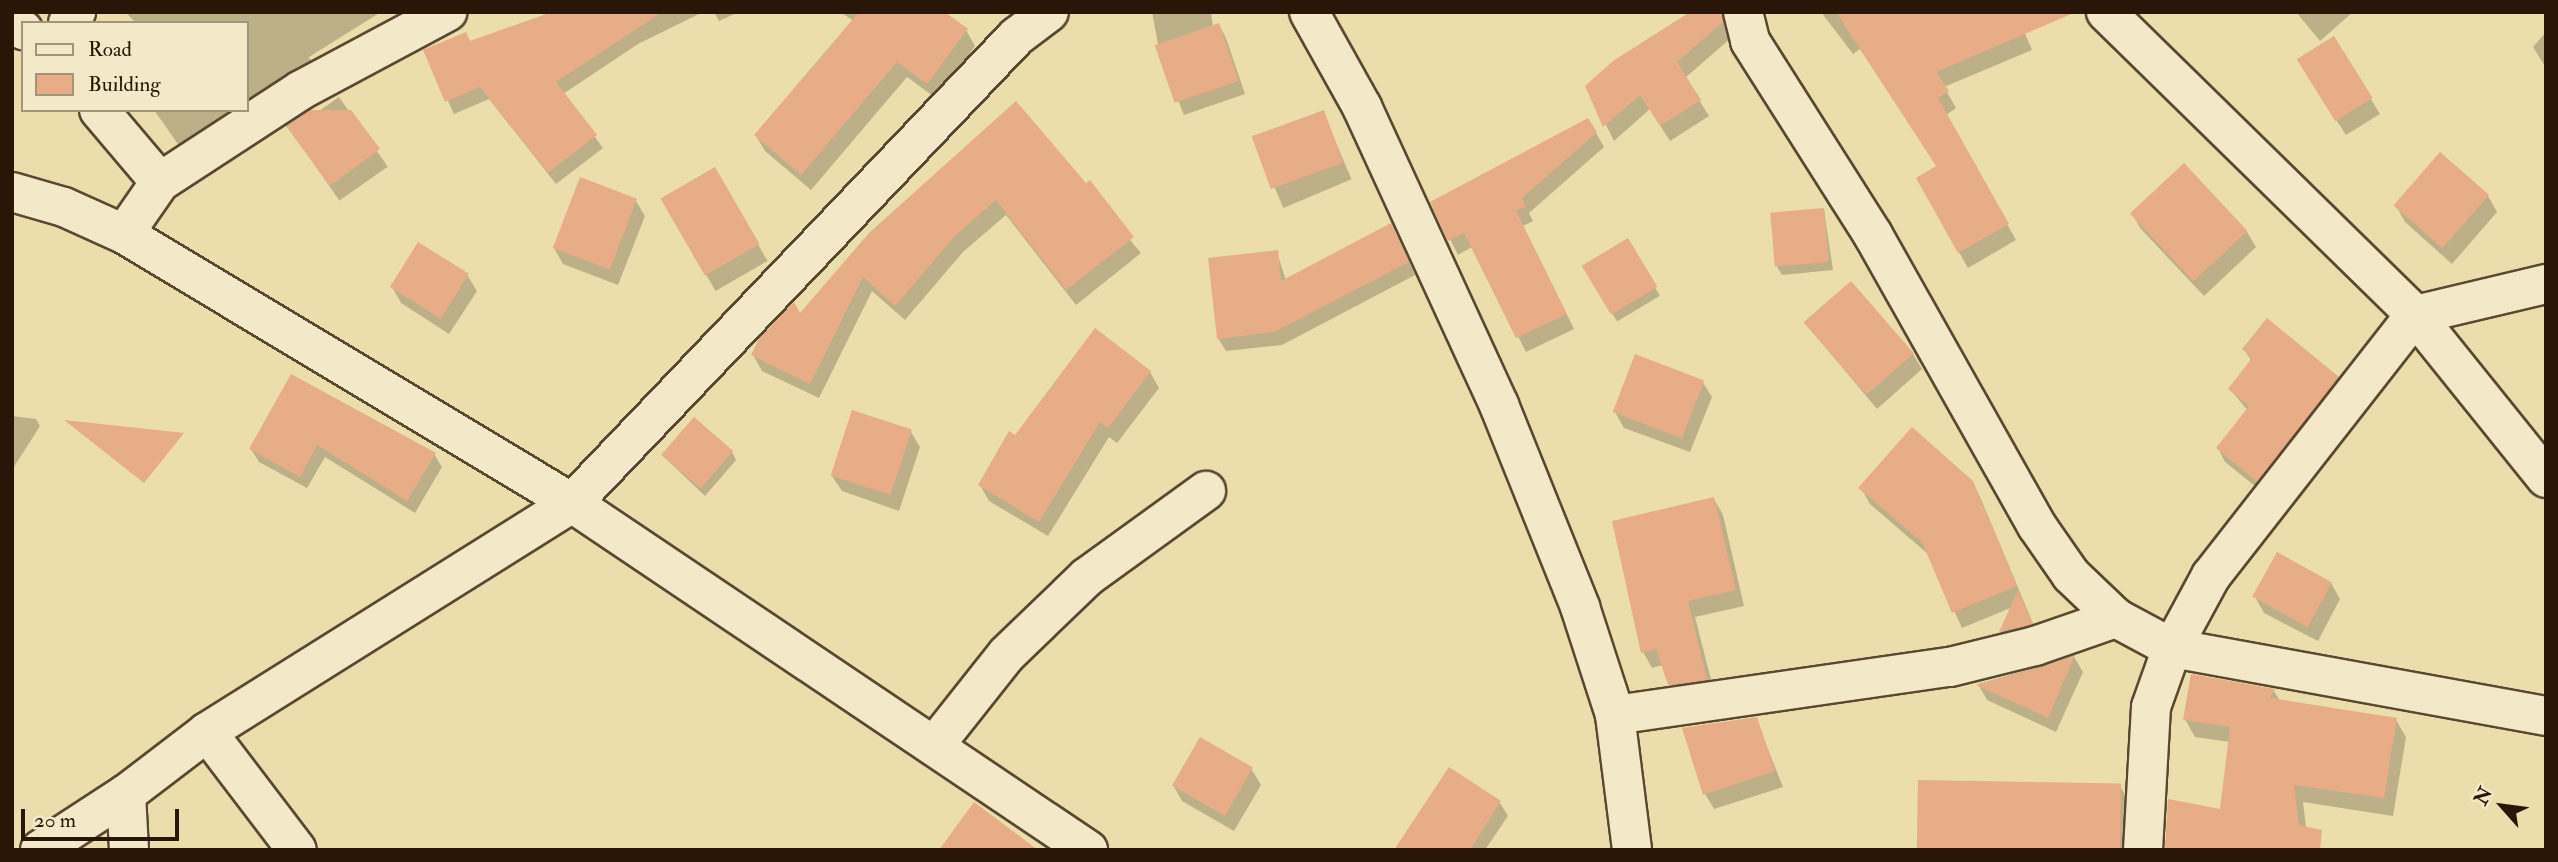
<!DOCTYPE html>
<style>
body{margin:0}
#map{position:relative;width:2558px;height:862px;overflow:hidden;background:#ecddac;font-family:"IM FELL Double Pica",serif}
div>[style]{position:absolute}
[style*='--x']{left:calc(var(--x)*1px);top:calc(var(--y)*1px);width:calc(var(--w)*1px);rotate:calc(var(--a)*1deg)}
.shadow>*{inset:0;background:#0003;transform-origin:0 0}
.building>*{inset:0;background:#e6ad87;transform-origin:0 0}
.roads{filter:drop-shadow(2px 0 #5a4830) drop-shadow(-2px 0 #5a4830) drop-shadow(0 2px #5a4830) drop-shadow(0 -2px #5a4830)}
.minor>*{height:38px;margin:-19px;padding:0 19px;transform-origin:19px;border-radius:19px;background:#f3e9c9}
span{translate:-50% -50%;white-space:nowrap;text-align:center;line-height:1.15;-webkit-text-stroke:6px #f3e9c9;paint-order:stroke}
.frame{position:absolute;inset:0;border:14px solid #2a1606;pointer-events:none}
.legend{position:absolute;left:21px;top:21px;width:228px;height:91px;box-sizing:border-box;background:#f3e9c9;border:2px solid #a3957b;margin:0;padding:9px 12px;list-style:none;font-size:21px;color:#2a1606}
.legend li{display:flex;align-items:center;gap:14px;height:35px}
.legend b{width:35px;border:2px solid #a3957b}
.north{position:absolute;left:2467px;top:771px;width:70px;height:70px;-webkit-text-stroke:5px #f3e9c9;paint-order:stroke;rotate:298deg;font-size:19px;font-weight:700;line-height:28px;text-align:center;color:#2a1606}
.north::after{content:'';display:block;margin:auto;width:24px;height:32px;background:#2a1606;clip-path:polygon(50% 0,100% 100%,50% 72%,0 100%)}
.scale{position:absolute;left:21px;top:809px;width:158px;height:32px;box-sizing:border-box;border:4px solid #2a1606;border-top:0;padding-left:9px;font-size:21px;line-height:24px;white-space:nowrap;color:#2a1606;-webkit-text-stroke:5px #f3e9c9;paint-order:stroke}
</style>
<div id="map">
<div class="shadow">
<i style="clip-path:polygon(125px 12px,381px 12px,309px 57px,320px 75px,187px 157px,154px 110px,247px 110px,247px 23px,136px 23px)"></i>
<i style="clip-path:polygon(555px 12px,703px 12px,638px 44px,563px 94px,603px 148px,556px 184px,489px 99px,454px 114px,425px 51px,471px 43px)"></i>
<i style="clip-path:polygon(714px 12px,739px 12px,719px 21px)"></i>
<i style="clip-path:polygon(840px 12px,942px 12px,966px 30px,975px 46px,937px 99px,907px 77px,811px 190px,765px 151px,756px 136px,854px 21px)"></i>
<i style="clip-path:polygon(1152px 12px,1211px 12px,1213px 27px,1219px 25px,1226px 38px,1245px 94px,1184px 115px,1160px 55px)"></i>
<i style="clip-path:polygon(1693px 12px,1724px 12px,1730px 23px,1731px 38px,1685px 78px,1709px 116px,1670px 141px,1650px 109px,1614px 141px,1587px 87px)"></i>
<i style="clip-path:polygon(1821px 12px,2016px 12px,2032px 50px,1944px 87px,1956px 108px,1946px 115px,2016px 240px,1968px 268px,1918px 179px,1938px 167px,1860px 49px,1853px 54px)"></i>
<i style="clip-path:polygon(2296px 12px,2353px 12px,2320px 41px)"></i>
<i style="clip-path:polygon(2546px 32px,2546px 68px,2533px 47px)"></i>
<i style="clip-path:polygon(2308px 76px,2371px 99px,2380px 114px,2346px 135px)"></i>
<i style="left:339px;top:97px;width:85px;height:59px;rotate:55deg"></i>
<i style="clip-path:polygon(1016px 104px,1141px 253px,1076px 305px,1006px 215px,963px 252px,905px 320px,872px 291px,819px 398px,762px 371px,753px 355px,799px 316px)"></i>
<i style="left:1323px;top:112px;width:73px;height:74px;rotate:67deg"></i>
<i style="clip-path:polygon(1596px 133px,1604px 147px,1529px 213px,1533px 221px,1523px 226px,1574px 329px,1526px 352px,1472px 247px,1458px 255px,1432px 203px)"></i>
<i style="clip-path:polygon(2440px 155px,2488px 196px,2497px 212px,2452px 264px,2405px 222px,2396px 206px)"></i>
<i style="left:715px;top:170px;width:105px;height:60px;rotate:60deg"></i>
<i style="clip-path:polygon(636px 201px,645px 216px,618px 285px,563px 264px,554px 248px)"></i>
<i style="clip-path:polygon(1824px 210px,1833px 270px,1782px 275px,1777px 267px)"></i>
<i style="clip-path:polygon(2132px 214px,2247px 232px,2256px 247px,2204px 296px,2141px 229px)"></i>
<i style="clip-path:polygon(1398px 238px,1415px 275px,1282px 345px,1226px 351px,1218px 338px,1277px 252px,1286px 281px)"></i>
<i style="left:1627px;top:241px;width:64px;height:50px;rotate:59deg"></i>
<i style="clip-path:polygon(467px 275px,477px 291px,449px 334px,401px 303px,392px 287px)"></i>
<i style="clip-path:polygon(1806px 324px,1913px 354px,1922px 369px,1877px 409px)"></i>
<i style="clip-path:polygon(2244px 349px,2337px 378px,2345px 392px,2265px 494px,2225px 462px,2218px 448px,2248px 411px,2230px 389px,2252px 362px)"></i>
<i style="clip-path:polygon(1150px 372px,1159px 388px,1117px 443px,1109px 437px,1048px 536px,989px 501px,980px 485px,1015px 437px)"></i>
<i style="clip-path:polygon(292px 377px,434px 454px,442px 467px,415px 513px,325px 457px,307px 488px,259px 462px,251px 449px)"></i>
<i style="clip-path:polygon(1702px 381px,1712px 397px,1690px 452px,1624px 428px,1615px 412px)"></i>
<i style="clip-path:polygon(12px 416px,36px 419px,40px 426px,12px 470px)"></i>
<i style="clip-path:polygon(911px 432px,920px 447px,899px 511px,842px 491px,832px 476px)"></i>
<i style="clip-path:polygon(732px 452px,736px 460px,705px 496px,663px 456px)"></i>
<i style="clip-path:polygon(1972px 482px,1981px 499px,2040px 640px,2010px 647px,2001px 632px,2013px 607px,1962px 628px,1929px 555px,1870px 504px,1861px 488px)"></i>
<i style="clip-path:polygon(1714px 499px,1723px 515px,1744px 606px,1695px 617px,1715px 695px,1679px 700px,1663px 665px,1652px 668px,1643px 652px)"></i>
<i style="clip-path:polygon(2331px 583px,2340px 599px,2318px 641px,2264px 613px,2255px 597px)"></i>
<i style="clip-path:polygon(2074px 657px,2083px 672px,2056px 732px,1987px 700px,1978px 684px)"></i>
<i style="clip-path:polygon(2274px 691px,2280px 701px,2396px 720px,2406px 737px,2393px 816px,2303px 802px,2309px 850px,2165px 850px,2169px 801px,2222px 811px,2230px 742px,2195px 737px,2185px 719px)"></i>
<i style="clip-path:polygon(1756px 719px,1783px 787px,1714px 809px,1705px 794px)"></i>
<i style="clip-path:polygon(1252px 770px,1261px 785px,1234px 831px,1182px 801px,1173px 785px)"></i>
<i style="clip-path:polygon(2120px 786px,2130px 803px,2132px 850px,1919px 850px)"></i>
<i style="clip-path:polygon(1500px 803px,1508px 816px,1485px 850px,1396px 850px)"></i>
</div>
<div class="building">
<i style="clip-path:polygon(552px 12px,662px 12px,556px 82px,597px 135px,548px 173px,480px 87px,445px 102px,423px 50px,466px 32px,470px 41px)"></i>
<i style="clip-path:polygon(859px 12px,945px 12px,968px 29px,927px 84px,897px 62px,801px 175px,754px 135px)"></i>
<i style="clip-path:polygon(1690px 12px,1722px 12px,1723px 22px,1677px 62px,1701px 100px,1660px 126px,1640px 95px,1603px 127px,1585px 86px,1613px 61px)"></i>
<i style="clip-path:polygon(1836px 12px,2076px 12px,1936px 72px,1949px 91px,1938px 98px,2009px 224px,1958px 253px,1916px 178px,1936px 166px)"></i>
<i style="left:1219px;top:23px;width:61px;height:68px;rotate:71deg"></i>
<i style="left:2334px;top:36px;width:73px;height:44px;rotate:58deg"></i>
<i style="clip-path:polygon(1016px 101px,1086px 183px,1090px 180px,1134px 237px,1066px 290px,996px 200px,955px 236px,895px 306px,863px 277px,810px 384px,751px 355px,759px 339px,794px 302px,800px 313px,869px 233px)"></i>
<i style="clip-path:polygon(310px 110px,351px 110px,380px 149px,330px 186px,286px 126px)"></i>
<i style="left:1324px;top:110px;width:56px;height:77px;rotate:70deg"></i>
<i style="clip-path:polygon(1588px 118px,1597px 132px,1522px 198px,1526px 206px,1516px 211px,1567px 314px,1516px 338px,1464px 233px,1448px 241px,1430px 202px)"></i>
<i style="left:2440px;top:152px;width:65px;height:71px;rotate:41deg"></i>
<i style="left:2184px;top:163px;width:93px;height:74px;rotate:47deg"></i>
<i style="left:715px;top:167px;width:89px;height:63px;rotate:60deg"></i>
<i style="left:580px;top:177px;width:61px;height:76px;rotate:21deg"></i>
<i style="left:1824px;top:208px;width:54px;height:54px;rotate:85deg"></i>
<i style="clip-path:polygon(1391px 223px,1409px 262px,1274px 332px,1217px 339px,1208px 258px,1278px 250px,1281px 281px)"></i>
<i style="left:1628px;top:238px;width:57px;height:54px;rotate:59deg"></i>
<i style="left:418px;top:242px;width:60px;height:53px;rotate:32deg"></i>
<i style="left:1851px;top:281px;width:96px;height:63px;rotate:49deg"></i>
<i style="clip-path:polygon(2267px 318px,2339px 377px,2257px 482px,2216px 448px,2249px 406px,2228px 389px,2252px 358px,2242px 349px)"></i>
<i style="clip-path:polygon(1095px 328px,1151px 371px,1108px 428px,1100px 422px,1039px 522px,978px 485px,1009px 431px,1015px 435px)"></i>
<i style="left:1635px;top:354px;width:74px;height:62px;rotate:21deg"></i>
<i style="clip-path:polygon(291px 374px,436px 453px,407px 501px,317px 445px,300px 477px,249px 449px)"></i>
<i style="left:852px;top:410px;width:63px;height:69px;rotate:18deg"></i>
<i style="left:694px;top:417px;width:52px;height:50px;rotate:41deg"></i>
<i style="clip-path:polygon(64px 420px,184px 433px,144px 483px)"></i>
<i style="clip-path:polygon(1912px 427px,1973px 481px,2017px 586px,1952px 613px,1922px 542px,1858px 488px)"></i>
<i style="clip-path:polygon(1714px 497px,1736px 590px,1688px 601px,1707px 680px,1668px 685px,1656px 649px,1641px 653px,1612px 521px)"></i>
<i style="left:2277px;top:552px;width:63px;height:51px;rotate:29deg"></i>
<i style="clip-path:polygon(2018px 590px,2033px 624px,1999px 632px)"></i>
<i style="clip-path:polygon(2075px 655px,2048px 718px,1976px 685px,2042px 667px)"></i>
<i style="clip-path:polygon(2191px 674px,2275px 689px,2270px 698px,2397px 718px,2384px 798px,2294px 785px,2299px 825px,2322px 830px,2320px 850px,2165px 850px,2168px 799px,2220px 809px,2230px 727px,2183px 720px)"></i>
<i style="clip-path:polygon(1757px 717px,1775px 771px,1703px 795px,1682px 728px)"></i>
<i style="left:1200px;top:737px;width:61px;height:56px;rotate:30deg"></i>
<i style="clip-path:polygon(1449px 767px,1501px 801px,1470px 850px,1394px 850px)"></i>
<i style="left:1918px;top:780px;width:203px;height:70px;rotate:1deg"></i>
<i style="clip-path:polygon(974px 802px,1038px 850px,939px 850px)"></i>
</div>
<div class="roads">
<div class="minor">
<i style="--x:1309;--y:12;--w:109;--a:60.8"></i>
<i style="--x:1362;--y:107;--w:328;--a:65.3"></i>
<i style="--x:1499;--y:405;--w:218;--a:68.1"></i>
<i style="--x:1580;--y:607;--w:114;--a:72"></i>
<i style="--x:1615;--y:715;--w:136;--a:82.8"></i>
<i style="--x:1743;--y:12;--w:30;--a:76"></i>
<i style="--x:1750;--y:41;--w:230;--a:57.6"></i>
<i style="--x:1873;--y:235;--w:334;--a:60.6"></i>
<i style="--x:2037;--y:526;--w:60;--a:55.2"></i>
<i style="--x:2071;--y:575;--w:62;--a:43.7"></i>
<i style="--x:2116;--y:618;--w:64;--a:28.2"></i>
<i style="--x:2172;--y:648;--w:380;--a:10.3"></i>
<i style="--x:2106;--y:12;--w:433;--a:44.4"></i>
<i style="--x:2415;--y:315;--w:209;--a:51.2"></i>
<i style="--x:12;--y:22;--w:14;--a:36"></i>
<i style="--x:68;--y:23;--w:14;--a:-54"></i>
<i style="--x:99;--y:110;--w:94;--a:49.7"></i>
<i style="--x:12;--y:192;--w:54;--a:16.1"></i>
<i style="--x:64;--y:207;--w:66;--a:24.2"></i>
<i style="--x:124;--y:234;--w:523;--a:30.98"></i>
<i style="--x:572;--y:503;--w:622;--a:33.92"></i>
<i style="--x:124;--y:234;--w:63;--a:-55.3"></i>
<i style="--x:160;--y:182;--w:168;--a:-33.1"></i>
<i style="--x:301;--y:90;--w:166;--a:-28.1"></i>
<i style="--x:1615;--y:715;--w:338;--a:-8.2"></i>
<i style="--x:1950;--y:667;--w:88;--a:-13.9"></i>
<i style="--x:2035;--y:646;--w:86;--a:-19.1"></i>
<i style="--x:207;--y:732;--w:148;--a:52.7"></i>
<i style="--x:934;--y:746;--w:117;--a:-51.6"></i>
<i style="--x:1007;--y:654;--w:111;--a:-43.9"></i>
<i style="--x:1087;--y:577;--w:147;--a:-35.9"></i>
<i style="--x:126;--y:794;--w:56;--a:86.9"></i>
<i style="--x:40;--y:850;--w:103;--a:-33.1"></i>
<i style="--x:126;--y:794;--w:102;--a:-37.4"></i>
<i style="--x:207;--y:732;--w:431;--a:-32.1"></i>
<i style="--x:572;--y:503;--w:644;--a:-46.38"></i>
<i style="--x:1016;--y:37;--w:41;--a:-37.1"></i>
<i style="--x:2143;--y:850;--w:143;--a:-86.8"></i>
<i style="--x:2151;--y:707;--w:63;--a:-70.4"></i>
<i style="--x:2172;--y:648;--w:82;--a:-61.6"></i>
<i style="--x:2211;--y:576;--w:331;--a:-52"></i>
<i style="--x:2415;--y:315;--w:135;--a:-13.3"></i>
</div>
</div>
<div class="frame"></div>
<ul class="legend">
<li><b style="height:9px;background:#f3e9c9"></b>Road</li>
<li><b style="height:19px;background:#e6ad87"></b>Building</li>
</ul>
<div class="north">N</div>
<div class="scale">20 m</div>
</div>
